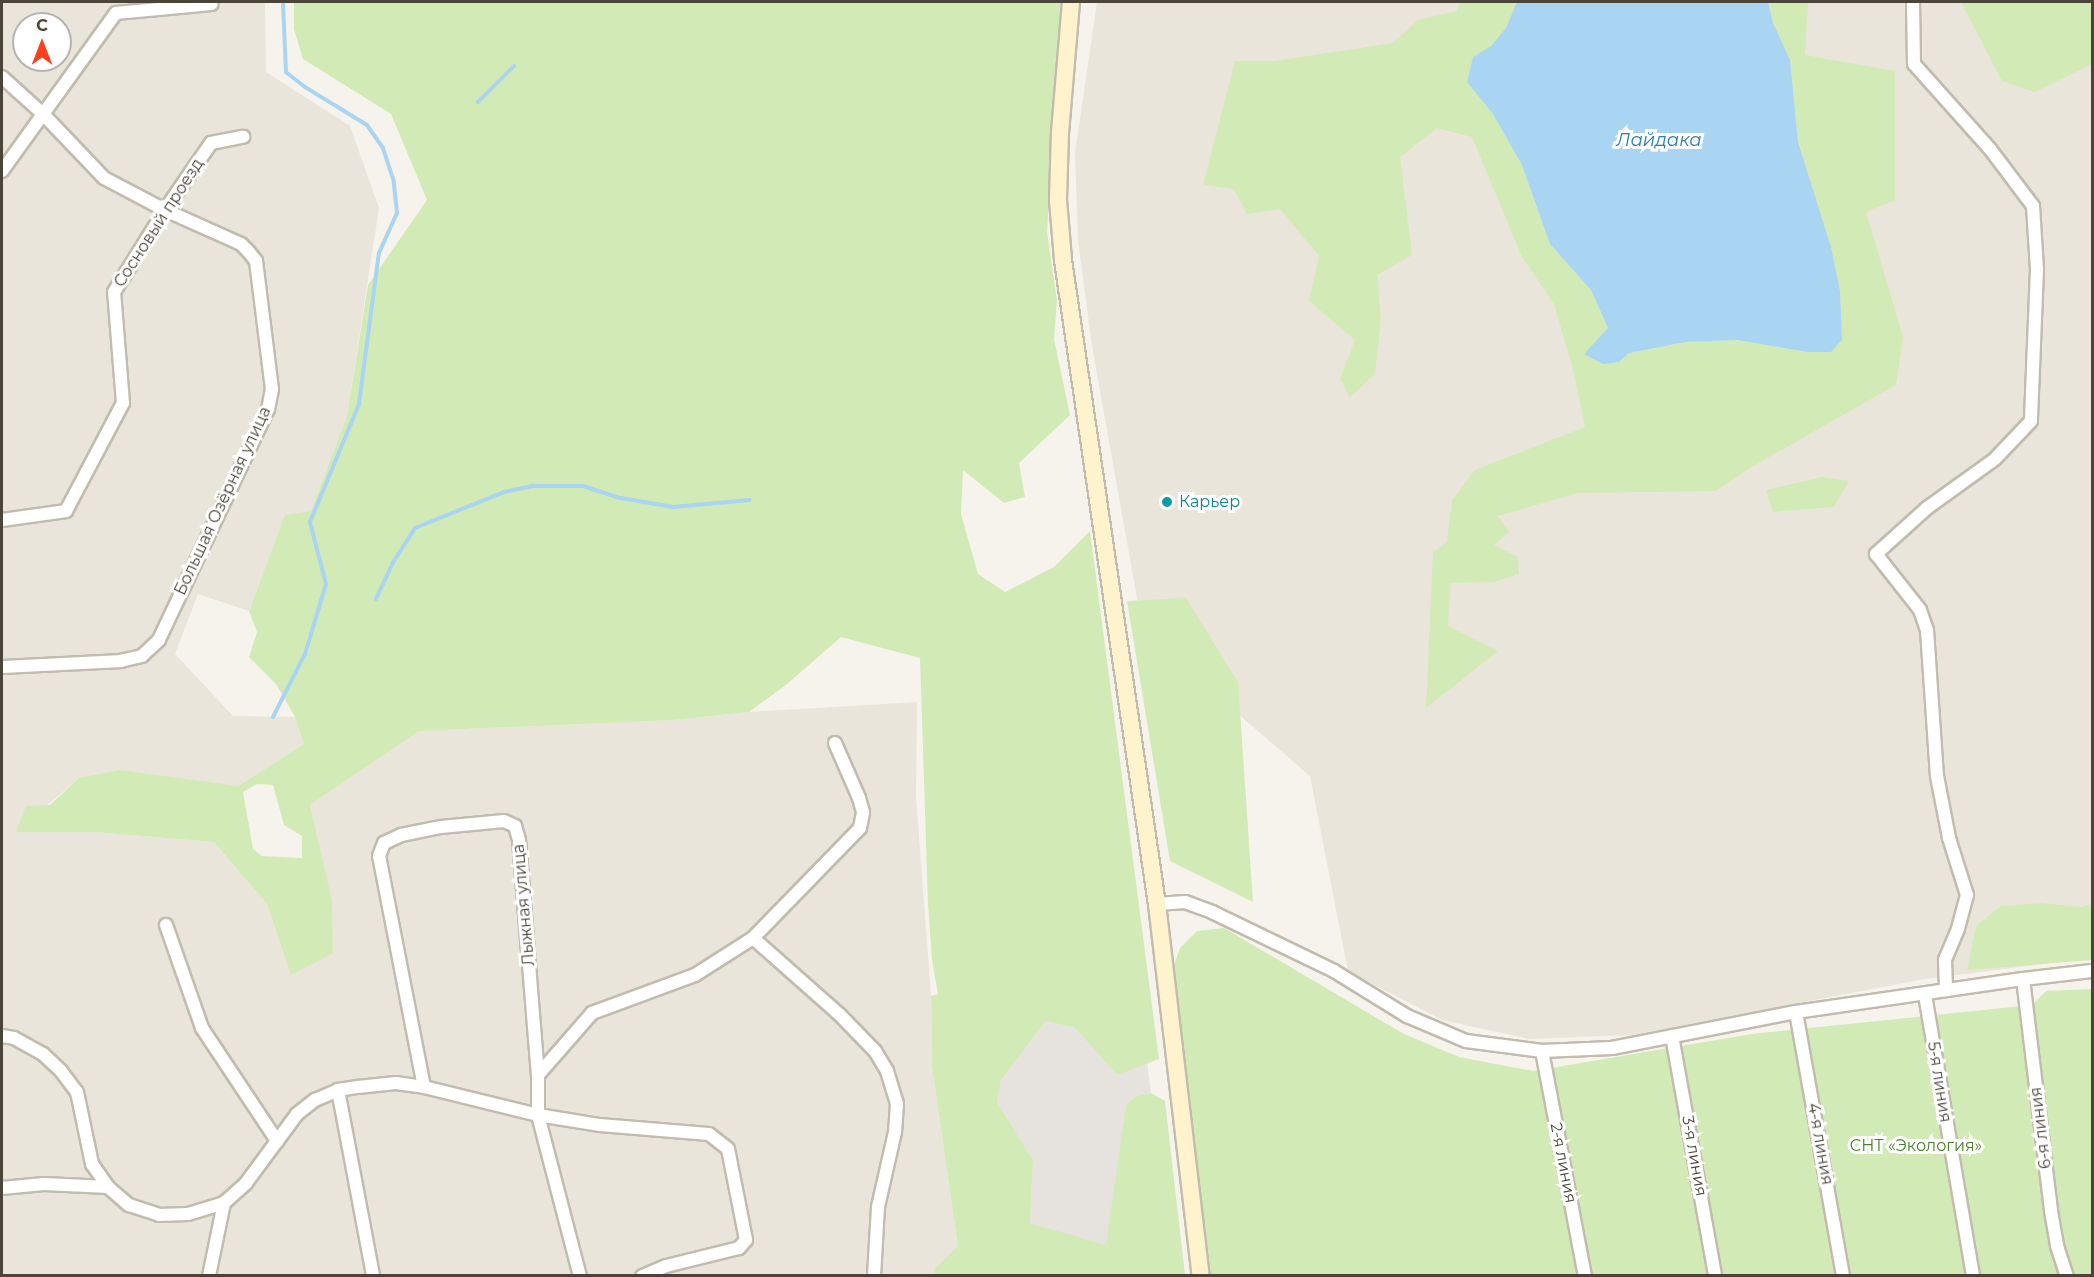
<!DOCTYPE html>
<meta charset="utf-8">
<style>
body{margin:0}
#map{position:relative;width:2094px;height:1277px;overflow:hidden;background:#f6f3ec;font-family:Montserrat,sans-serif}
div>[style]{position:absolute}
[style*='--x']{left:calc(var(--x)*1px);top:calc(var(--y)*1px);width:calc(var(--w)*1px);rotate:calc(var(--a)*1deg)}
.residential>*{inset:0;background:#eae5da}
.industrial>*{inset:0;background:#e6e2dd}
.green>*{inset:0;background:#d2eab5}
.water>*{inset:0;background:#a9d4f2}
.stream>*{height:4px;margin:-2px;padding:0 2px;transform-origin:2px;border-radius:2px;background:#a9d4f2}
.roads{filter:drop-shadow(2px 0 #c2bbae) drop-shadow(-2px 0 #c2bbae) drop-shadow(0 2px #c2bbae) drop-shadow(0 -2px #c2bbae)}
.street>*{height:12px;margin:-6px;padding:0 6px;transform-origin:6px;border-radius:6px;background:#fff}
.secondary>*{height:16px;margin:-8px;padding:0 8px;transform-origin:8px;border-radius:8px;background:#fff3cd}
.dots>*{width:16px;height:16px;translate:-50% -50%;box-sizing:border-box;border:3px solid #fff;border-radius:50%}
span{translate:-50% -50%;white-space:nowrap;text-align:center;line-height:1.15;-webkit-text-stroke:6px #fff;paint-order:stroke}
.street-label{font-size:16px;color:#4b4439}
.culture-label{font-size:16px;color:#0d838f}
.left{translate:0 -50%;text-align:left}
.park-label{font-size:16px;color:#4a7f2a}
.water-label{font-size:18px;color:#2e7ab2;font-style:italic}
.frame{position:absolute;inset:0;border:3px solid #4b4439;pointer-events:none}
.north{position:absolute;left:12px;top:12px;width:60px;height:60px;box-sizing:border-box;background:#fff;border:2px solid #b7b4b0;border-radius:50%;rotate:0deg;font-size:16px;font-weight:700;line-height:24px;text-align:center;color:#4b4439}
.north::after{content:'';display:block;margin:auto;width:21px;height:27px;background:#fc3f1d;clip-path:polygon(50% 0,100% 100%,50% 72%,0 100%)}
</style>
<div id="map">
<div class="residential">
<i style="clip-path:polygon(evenodd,2px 2px,265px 2px,266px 72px,350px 126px,379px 208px,347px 416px,311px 511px,285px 516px,249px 611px,198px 594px,175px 654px,233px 716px,295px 717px,304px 744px,238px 786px,79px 778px,16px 832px,94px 832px,214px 842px,267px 904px,291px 974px,332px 900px,310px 805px,419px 731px,674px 720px,749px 712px,917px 702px,916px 797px,931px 995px,932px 1067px,958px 1246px,934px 1269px,935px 1276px,2px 1276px,2px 2px,24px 24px,60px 24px,60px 60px,24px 60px,24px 24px)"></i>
<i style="clip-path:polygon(1097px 2px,2092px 2px,2092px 958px,1925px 979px,1632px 1035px,1529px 1039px,1442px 1020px,1348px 971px,1310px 776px,1143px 632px,1092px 346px,1078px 240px,1075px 153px)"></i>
</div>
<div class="industrial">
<i style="clip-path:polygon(1046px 1021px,1075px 1028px,1117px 1075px,1147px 1062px,1151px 1093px,1136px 1096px,1126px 1105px,1107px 1246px,1030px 1223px,1033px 1160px,997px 1102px,1001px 1080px)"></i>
</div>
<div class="green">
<i style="clip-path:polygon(evenodd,294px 2px,1061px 2px,1047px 232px,1057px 300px,1054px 339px,1070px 415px,1019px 463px,1025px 497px,1004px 503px,963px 470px,961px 514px,978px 574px,1005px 592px,1054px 567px,1090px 531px,1159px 1059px,1117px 1075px,1075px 1028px,1046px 1021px,1001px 1080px,997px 1102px,1033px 1160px,1030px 1223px,1106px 1245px,1126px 1105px,1136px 1096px,1151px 1093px,1165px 1101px,1185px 1275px,935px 1275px,934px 1269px,958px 1246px,932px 1067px,931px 996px,938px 994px,932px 960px,928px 904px,920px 658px,841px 637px,787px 684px,749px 712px,674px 720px,419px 731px,310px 805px,332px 900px,333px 953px,291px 975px,267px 904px,214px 842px,94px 832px,16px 832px,26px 806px,50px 805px,79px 778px,120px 770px,238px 786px,304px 744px,295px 717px,276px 684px,249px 657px,257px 632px,249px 611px,285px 515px,311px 511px,347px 416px,368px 285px,427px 200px,391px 114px,303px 59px,294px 29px,294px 2px,257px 784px,273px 785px,284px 825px,302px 836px,302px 858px,262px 856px,253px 849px,243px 792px,257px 784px)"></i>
<i style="clip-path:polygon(1460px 2px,1517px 2px,1506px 28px,1491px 46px,1473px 57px,1467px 82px,1493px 114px,1522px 165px,1550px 244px,1591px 290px,1608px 328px,1584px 354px,1619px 362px,1629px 353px,1685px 342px,1737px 340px,1808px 352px,1831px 352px,1842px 340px,1840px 291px,1831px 247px,1798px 142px,1790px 60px,1773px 23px,1768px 2px,1808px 2px,1805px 55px,1895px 71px,1895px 200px,1866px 212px,1903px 337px,1896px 385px,1748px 469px,1716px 491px,1578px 493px,1498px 516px,1509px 532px,1494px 545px,1518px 557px,1519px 574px,1494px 582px,1450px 583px,1448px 626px,1498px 651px,1426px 708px,1433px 553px,1447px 541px,1452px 500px,1475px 470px,1585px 427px,1573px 369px,1554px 304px,1522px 257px,1472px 137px,1437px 128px,1400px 157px,1412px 255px,1377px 275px,1381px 319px,1375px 374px,1350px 397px,1340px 379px,1355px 340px,1309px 301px,1319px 256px,1280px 209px,1247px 214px,1234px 189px,1203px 185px,1235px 61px,1275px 61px,1393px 43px,1418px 20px,1457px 11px)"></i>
<i style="clip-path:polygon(1961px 2px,2092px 2px,2092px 64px,2035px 92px,2002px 81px)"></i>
<i style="clip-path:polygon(1822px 477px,1849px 481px,1834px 507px,1773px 512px,1766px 490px)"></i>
<i style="clip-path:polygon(1186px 598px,1238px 682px,1253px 902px,1170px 861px,1127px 601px)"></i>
<i style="clip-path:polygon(2039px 903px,2082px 907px,2092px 904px,2092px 960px,1967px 970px,1976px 926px,2001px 906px)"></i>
<i style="clip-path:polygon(1224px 928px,1404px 1034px,1459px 1057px,1533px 1071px,1752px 1034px,2032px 1005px,2046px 991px,2092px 989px,2092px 1275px,1211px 1275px,1173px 968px,1180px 948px,1197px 931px)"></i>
</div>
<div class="water">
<i style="clip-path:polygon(1517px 2px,1768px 2px,1773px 23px,1790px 60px,1798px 142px,1831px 247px,1840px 291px,1842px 340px,1831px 352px,1808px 352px,1737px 340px,1685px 342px,1629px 353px,1619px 362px,1603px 364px,1584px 354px,1608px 328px,1591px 290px,1550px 244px,1522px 165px,1493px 114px,1467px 82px,1473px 57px,1491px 46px,1506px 28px)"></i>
</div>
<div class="stream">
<i style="--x:478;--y:102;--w:51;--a:-45"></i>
<i style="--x:376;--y:599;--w:38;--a:-65"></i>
<i style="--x:392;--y:564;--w:43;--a:-57.4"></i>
<i style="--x:415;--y:528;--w:96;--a:-22"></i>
<i style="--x:504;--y:492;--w:30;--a:-12"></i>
<i style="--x:533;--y:486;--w:50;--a:0"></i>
<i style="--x:583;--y:486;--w:40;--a:18"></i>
<i style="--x:621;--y:498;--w:53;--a:9.8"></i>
<i style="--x:673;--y:507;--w:77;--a:-5.2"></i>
<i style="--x:273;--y:717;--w:71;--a:-63.1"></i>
<i style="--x:305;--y:654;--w:73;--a:-73.3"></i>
<i style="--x:326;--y:584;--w:64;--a:-104.5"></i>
<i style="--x:310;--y:522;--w:128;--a:-67.4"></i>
<i style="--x:359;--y:404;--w:152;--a:-82.5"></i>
<i style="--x:379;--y:253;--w:44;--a:-65.8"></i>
<i style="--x:397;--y:213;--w:31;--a:-96"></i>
<i style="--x:394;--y:182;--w:36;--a:-108"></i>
<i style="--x:383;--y:148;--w:28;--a:-125"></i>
<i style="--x:367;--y:125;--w:73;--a:-148.5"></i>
<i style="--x:305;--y:87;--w:24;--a:-142"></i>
<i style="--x:286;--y:72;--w:70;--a:-92.5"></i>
</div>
<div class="roads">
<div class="street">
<i style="--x:1913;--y:2;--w:62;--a:89.1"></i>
<i style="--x:1914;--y:64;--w:114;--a:48.2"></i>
<i style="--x:1990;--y:149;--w:71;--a:53"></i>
<i style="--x:2033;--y:206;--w:63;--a:86.4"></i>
<i style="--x:2037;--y:269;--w:152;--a:92.3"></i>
<i style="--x:2031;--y:421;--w:52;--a:133.5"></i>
<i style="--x:1995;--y:459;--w:84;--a:144.2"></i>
<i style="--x:1927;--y:508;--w:69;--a:138"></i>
<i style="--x:1876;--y:554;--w:71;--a:51.8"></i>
<i style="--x:1920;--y:610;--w:21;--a:71"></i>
<i style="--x:1927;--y:630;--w:146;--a:86.1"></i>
<i style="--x:1937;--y:776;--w:63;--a:79"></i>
<i style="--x:1949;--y:838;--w:60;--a:72.5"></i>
<i style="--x:1967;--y:895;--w:35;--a:105"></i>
<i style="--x:1958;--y:929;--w:34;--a:113"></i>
<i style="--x:1945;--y:960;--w:30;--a:88"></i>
<i style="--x:2;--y:77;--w:55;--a:42.1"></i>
<i style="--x:43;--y:114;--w:88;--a:46.4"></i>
<i style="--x:104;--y:178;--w:69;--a:27.7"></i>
<i style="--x:165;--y:210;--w:83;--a:24.1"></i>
<i style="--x:241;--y:244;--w:10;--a:45"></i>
<i style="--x:248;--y:251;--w:13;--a:51"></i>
<i style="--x:256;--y:261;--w:129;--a:82.9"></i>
<i style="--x:272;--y:389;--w:20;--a:101"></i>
<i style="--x:268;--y:409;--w:255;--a:115.3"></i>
<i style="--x:159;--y:640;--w:23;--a:137"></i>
<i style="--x:142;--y:656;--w:22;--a:167"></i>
<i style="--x:121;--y:661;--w:119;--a:177.1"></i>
<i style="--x:2;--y:171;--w:195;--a:-54.2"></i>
<i style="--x:116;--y:13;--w:96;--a:-5.4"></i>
<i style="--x:2;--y:520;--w:65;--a:-8"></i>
<i style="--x:66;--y:511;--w:122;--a:-62.2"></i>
<i style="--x:123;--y:403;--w:111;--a:-94.6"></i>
<i style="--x:114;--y:292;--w:97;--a:-58.1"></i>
<i style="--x:165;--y:210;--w:81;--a:-55.5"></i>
<i style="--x:211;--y:143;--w:33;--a:-11"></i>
<i style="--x:1157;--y:904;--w:28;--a:-4"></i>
<i style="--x:1185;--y:902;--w:29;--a:20"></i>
<i style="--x:1212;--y:912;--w:136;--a:25.8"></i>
<i style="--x:1334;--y:971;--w:86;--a:31.7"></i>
<i style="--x:1407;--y:1016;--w:64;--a:23"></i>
<i style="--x:1466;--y:1041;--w:77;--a:7.5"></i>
<i style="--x:1542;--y:1051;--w:70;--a:-2.5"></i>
<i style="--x:1612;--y:1048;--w:187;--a:-11.1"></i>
<i style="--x:1796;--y:1012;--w:229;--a:-8.3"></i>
<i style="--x:2023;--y:979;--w:69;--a:-6.6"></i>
<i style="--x:166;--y:925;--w:109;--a:70.7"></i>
<i style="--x:202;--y:1028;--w:136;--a:56.4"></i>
<i style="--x:753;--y:938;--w:115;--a:41.5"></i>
<i style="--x:839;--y:1014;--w:52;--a:45.8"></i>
<i style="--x:875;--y:1051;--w:23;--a:59"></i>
<i style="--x:887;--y:1071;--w:34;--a:73"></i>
<i style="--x:897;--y:1104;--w:28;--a:94"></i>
<i style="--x:895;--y:1132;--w:77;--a:102.8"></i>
<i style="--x:878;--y:1207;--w:69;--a:93.3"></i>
<i style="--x:2023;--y:979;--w:234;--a:83.1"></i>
<i style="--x:2051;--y:1211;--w:36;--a:80"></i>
<i style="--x:2057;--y:1246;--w:32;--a:72"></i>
<i style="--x:1925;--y:995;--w:285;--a:80.3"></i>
<i style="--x:1796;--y:1012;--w:268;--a:79.9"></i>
<i style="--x:2;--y:1036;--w:12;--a:9"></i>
<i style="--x:14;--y:1038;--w:33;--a:29"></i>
<i style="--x:43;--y:1054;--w:25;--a:43"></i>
<i style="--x:61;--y:1071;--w:26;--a:53"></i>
<i style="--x:77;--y:1092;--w:74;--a:78.2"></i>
<i style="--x:92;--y:1164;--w:28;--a:55"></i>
<i style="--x:108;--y:1187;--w:28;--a:41"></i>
<i style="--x:129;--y:1205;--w:32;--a:18"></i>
<i style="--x:159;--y:1215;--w:29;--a:-2"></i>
<i style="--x:188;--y:1214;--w:38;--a:-17"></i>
<i style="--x:224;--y:1203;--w:30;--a:-42"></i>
<i style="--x:246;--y:1183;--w:86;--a:-53.5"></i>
<i style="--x:297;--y:1114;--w:23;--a:-38"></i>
<i style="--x:315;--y:1100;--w:25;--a:-23"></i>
<i style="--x:338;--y:1090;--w:20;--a:-9"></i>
<i style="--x:358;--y:1087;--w:38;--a:-6"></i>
<i style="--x:396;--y:1083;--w:28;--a:8"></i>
<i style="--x:424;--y:1087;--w:117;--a:13.8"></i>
<i style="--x:538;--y:1115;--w:63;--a:9.2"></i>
<i style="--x:600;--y:1125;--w:109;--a:4.7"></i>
<i style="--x:709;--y:1134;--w:24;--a:38"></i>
<i style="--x:728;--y:1149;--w:93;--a:78.8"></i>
<i style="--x:746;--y:1240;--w:11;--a:131"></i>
<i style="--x:739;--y:1248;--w:75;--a:166.1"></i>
<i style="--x:666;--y:1266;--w:26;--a:157"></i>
<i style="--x:1672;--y:1036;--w:244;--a:79.8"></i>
<i style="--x:1542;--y:1051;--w:229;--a:79.2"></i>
<i style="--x:538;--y:1075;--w:82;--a:-48.9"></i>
<i style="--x:592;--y:1013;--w:110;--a:-20.3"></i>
<i style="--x:695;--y:975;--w:69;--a:-32.5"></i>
<i style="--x:753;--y:938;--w:153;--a:-45.8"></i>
<i style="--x:860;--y:828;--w:16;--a:-79"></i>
<i style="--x:863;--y:812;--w:15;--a:-106"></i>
<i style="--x:859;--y:798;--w:60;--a:-113.6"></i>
<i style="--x:424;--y:1087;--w:235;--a:-101"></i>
<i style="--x:379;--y:856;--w:14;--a:-69"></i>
<i style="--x:384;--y:843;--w:19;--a:-25"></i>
<i style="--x:401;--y:835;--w:41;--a:-11.3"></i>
<i style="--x:441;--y:827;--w:63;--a:-5.4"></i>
<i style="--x:504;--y:821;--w:12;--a:24"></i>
<i style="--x:515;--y:826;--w:15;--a:74"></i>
<i style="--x:519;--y:840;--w:236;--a:85.4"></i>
<i style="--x:538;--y:1075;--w:40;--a:90"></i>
<i style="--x:538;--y:1115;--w:166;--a:75.4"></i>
<i style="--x:338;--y:1090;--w:189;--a:79.3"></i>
<i style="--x:2;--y:1188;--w:42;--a:-5.4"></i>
<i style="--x:44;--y:1184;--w:64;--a:2.7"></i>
<i style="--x:209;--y:1276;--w:75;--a:-78.4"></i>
</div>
<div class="secondary">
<i style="--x:1071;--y:2;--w:130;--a:94.8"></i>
<i style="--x:1060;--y:132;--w:68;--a:91.7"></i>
<i style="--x:1058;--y:200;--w:60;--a:85.2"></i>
<i style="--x:1063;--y:260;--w:651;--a:81.7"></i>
<i style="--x:1157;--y:904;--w:375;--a:83.3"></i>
</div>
</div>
<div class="dots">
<i style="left:1167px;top:502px;background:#0f9aa8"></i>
</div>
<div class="street-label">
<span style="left:159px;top:223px;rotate:-57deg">Сосновый проезд</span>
<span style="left:223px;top:501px;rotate:-65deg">Большая Озёрная улица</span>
<span style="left:524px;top:905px;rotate:-95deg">Лыжная улица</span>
<span style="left:1939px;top:1082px;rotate:81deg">5-я линия</span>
<span style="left:2041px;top:1128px;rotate:-97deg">6-я линия</span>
<span style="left:1820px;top:1144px;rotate:80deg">4-я линия</span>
<span style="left:1694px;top:1156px;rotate:80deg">3-я линия</span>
<span style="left:1563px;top:1163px;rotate:79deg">2-я линия</span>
</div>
<div class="culture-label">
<span class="left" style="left:1179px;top:502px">Карьер</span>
</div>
<div class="park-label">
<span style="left:1916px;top:1146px">СНТ «Экология»</span>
</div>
<div class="water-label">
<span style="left:1659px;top:140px">Лайдака</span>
</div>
<div class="frame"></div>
<div class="north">С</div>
</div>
